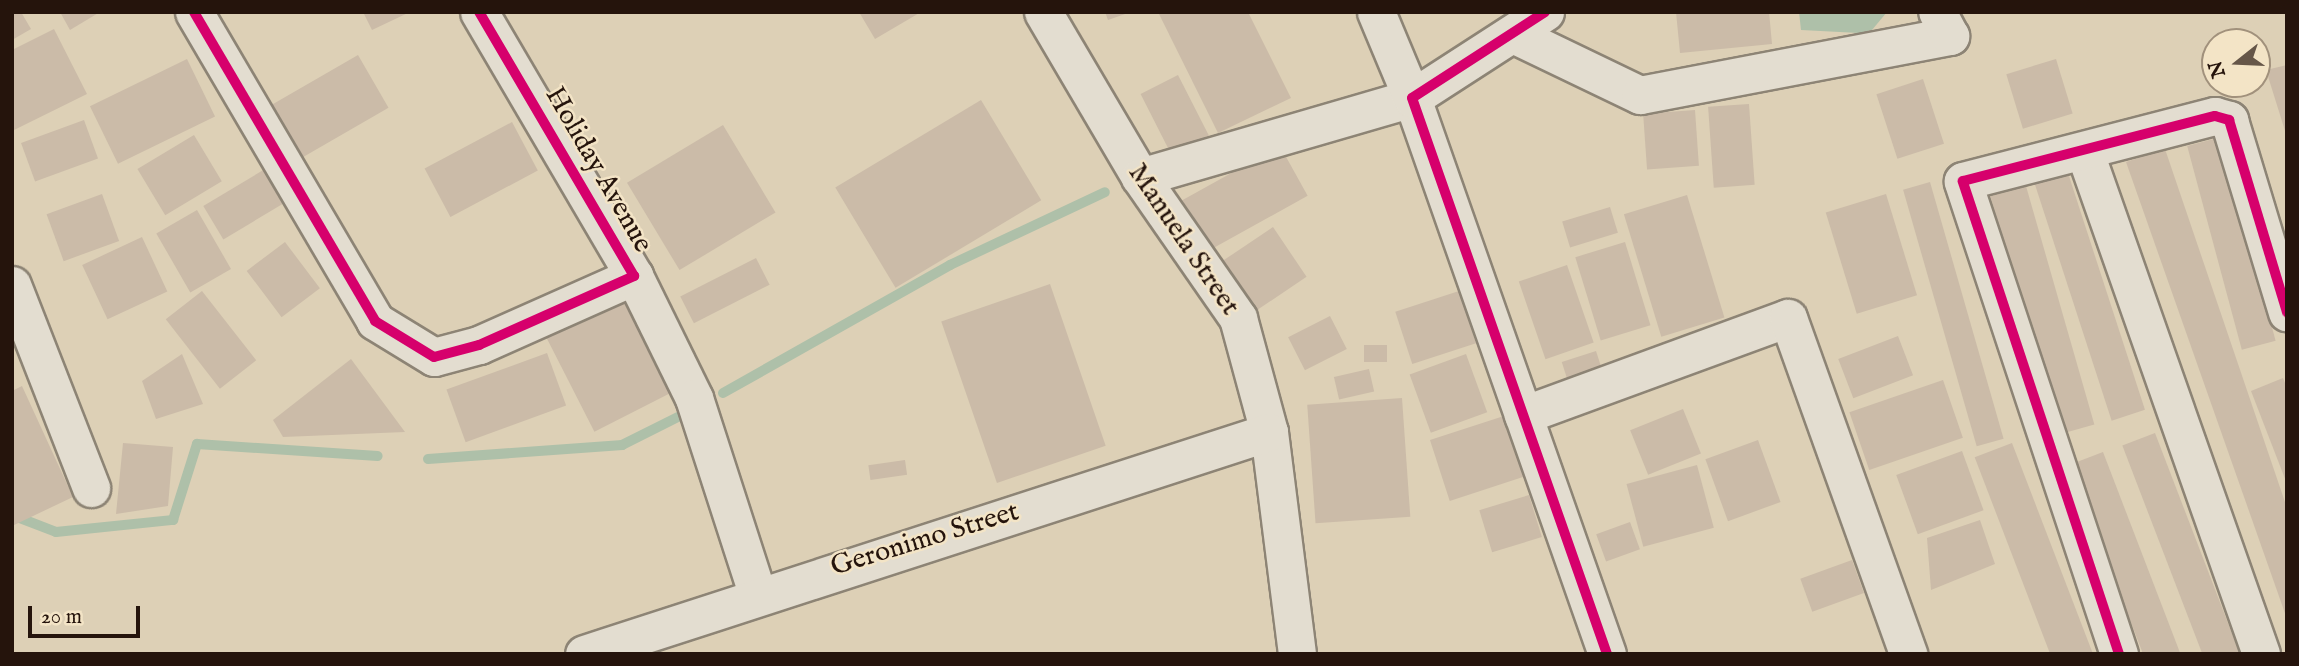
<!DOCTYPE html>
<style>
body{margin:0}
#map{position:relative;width:2299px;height:666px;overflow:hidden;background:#ddd0b6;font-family:"IM FELL English",serif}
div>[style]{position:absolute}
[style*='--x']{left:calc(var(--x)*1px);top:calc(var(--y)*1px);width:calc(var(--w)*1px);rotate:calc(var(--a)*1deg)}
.water>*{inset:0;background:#aec0a9}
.stream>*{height:10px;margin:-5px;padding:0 5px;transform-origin:5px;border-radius:5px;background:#aec0a9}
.building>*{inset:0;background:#cbbba8;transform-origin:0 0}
.roads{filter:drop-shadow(2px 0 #8d8475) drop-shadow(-2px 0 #8d8475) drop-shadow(0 2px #8d8475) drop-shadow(0 -2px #8d8475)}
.street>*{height:37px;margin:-18.5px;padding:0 18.5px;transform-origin:18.5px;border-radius:18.5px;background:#e3ddd0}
.cycleway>*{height:10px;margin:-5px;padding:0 5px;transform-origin:5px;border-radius:5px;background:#d6006c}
span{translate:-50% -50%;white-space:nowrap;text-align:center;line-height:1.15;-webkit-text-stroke:5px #f3e4c6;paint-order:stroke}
.street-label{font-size:28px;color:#25140c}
.frame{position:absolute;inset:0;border:14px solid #25140c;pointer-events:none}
.north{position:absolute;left:2201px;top:28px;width:70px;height:70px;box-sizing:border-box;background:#f3e4c6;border:2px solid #a1917c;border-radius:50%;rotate:252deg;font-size:19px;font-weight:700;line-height:28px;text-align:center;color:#25140c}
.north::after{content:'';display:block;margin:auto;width:24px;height:32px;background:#655648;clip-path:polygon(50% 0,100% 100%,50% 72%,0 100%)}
.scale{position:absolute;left:28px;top:606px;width:112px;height:32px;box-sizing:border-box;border:4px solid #25140c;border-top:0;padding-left:9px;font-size:21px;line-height:24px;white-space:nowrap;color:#25140c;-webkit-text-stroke:5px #f3e4c6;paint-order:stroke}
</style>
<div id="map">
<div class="water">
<i style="clip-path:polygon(1799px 12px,1887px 12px,1872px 30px,1859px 33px,1801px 30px)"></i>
</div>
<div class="stream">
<i style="--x:723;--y:393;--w:261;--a:-29.4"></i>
<i style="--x:950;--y:265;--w:171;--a:-25.2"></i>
<i style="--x:428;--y:459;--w:195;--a:-4.1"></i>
<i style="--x:622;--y:445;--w:69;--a:-26.6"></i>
<i style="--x:12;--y:515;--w:47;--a:21.1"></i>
<i style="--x:56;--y:532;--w:118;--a:-5.9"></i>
<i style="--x:173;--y:520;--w:80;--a:-72.5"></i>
<i style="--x:197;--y:444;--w:181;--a:3.8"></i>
</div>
<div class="building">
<i style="clip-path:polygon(12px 12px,21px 12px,31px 29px,12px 40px)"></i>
<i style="clip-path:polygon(60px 12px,100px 12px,70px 30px)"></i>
<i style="clip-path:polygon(363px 12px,410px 12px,372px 30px)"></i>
<i style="clip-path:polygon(859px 12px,921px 12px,875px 39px)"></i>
<i style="clip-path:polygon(1105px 12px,1128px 12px,1128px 13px,1108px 20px)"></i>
<i style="clip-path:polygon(1158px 12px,1248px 12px,1291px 98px,1218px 133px)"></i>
<i style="clip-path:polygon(1676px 12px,1769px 12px,1772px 44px,1680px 53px)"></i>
<i style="clip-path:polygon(54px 29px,87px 94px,12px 131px,12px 50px)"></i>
<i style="left:358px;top:55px;width:61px;height:99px;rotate:60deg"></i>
<i style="left:187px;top:59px;width:64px;height:108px;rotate:64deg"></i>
<i style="left:2056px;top:59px;width:57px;height:52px;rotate:73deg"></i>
<i style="clip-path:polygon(2287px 65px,2287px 134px,2286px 134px,2266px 70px)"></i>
<i style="left:1178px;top:75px;width:68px;height:42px;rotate:63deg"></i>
<i style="left:1923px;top:79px;width:68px;height:49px;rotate:72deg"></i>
<i style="left:981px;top:100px;width:117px;height:170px;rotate:59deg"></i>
<i style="left:1749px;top:104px;width:81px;height:41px;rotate:86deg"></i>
<i style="left:1695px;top:110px;width:56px;height:52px;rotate:86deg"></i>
<i style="left:84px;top:120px;width:41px;height:67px;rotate:70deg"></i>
<i style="left:512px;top:122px;width:55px;height:99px;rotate:62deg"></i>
<i style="left:723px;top:125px;width:102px;height:112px;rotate:59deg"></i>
<i style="left:194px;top:135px;width:54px;height:66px;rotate:59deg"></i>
<i style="left:2221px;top:137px;width:211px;height:35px;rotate:75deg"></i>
<i style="left:1280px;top:146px;width:57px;height:118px;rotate:61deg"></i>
<i style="clip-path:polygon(2165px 149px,2287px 508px,2287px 619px,2126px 162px)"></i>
<i style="left:265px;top:169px;width:39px;height:72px;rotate:59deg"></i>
<i style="left:2068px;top:173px;width:249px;height:35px;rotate:72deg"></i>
<i style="left:1930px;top:182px;width:267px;height:28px;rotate:74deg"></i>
<i style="left:2026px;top:186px;width:248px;height:37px;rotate:74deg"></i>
<i style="left:102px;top:194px;width:50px;height:59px;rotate:70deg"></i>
<i style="left:1886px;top:194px;width:106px;height:63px;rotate:73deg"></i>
<i style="left:1687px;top:195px;width:128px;height:66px;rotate:73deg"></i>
<i style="left:1610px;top:207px;width:27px;height:50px;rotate:73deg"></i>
<i style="left:197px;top:210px;width:68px;height:47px;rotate:60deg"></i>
<i style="left:1273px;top:227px;width:60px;height:61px;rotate:56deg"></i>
<i style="left:142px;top:237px;width:60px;height:66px;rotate:65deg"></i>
<i style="left:285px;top:242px;width:58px;height:48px;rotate:53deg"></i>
<i style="left:1625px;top:242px;width:87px;height:52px;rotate:73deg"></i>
<i style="left:756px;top:258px;width:30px;height:85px;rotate:63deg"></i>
<i style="left:1567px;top:265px;width:82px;height:51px;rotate:71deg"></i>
<i style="left:1050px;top:284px;width:171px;height:115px;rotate:71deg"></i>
<i style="left:630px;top:288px;width:112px;height:97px;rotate:63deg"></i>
<i style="left:202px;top:291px;width:88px;height:46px;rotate:52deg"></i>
<i style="left:1459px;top:291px;width:55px;height:67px;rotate:72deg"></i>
<i style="left:1330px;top:316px;width:37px;height:47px;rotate:63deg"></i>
<i style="left:1898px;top:336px;width:42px;height:64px;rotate:69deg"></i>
<i style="left:1364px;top:345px;width:23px;height:17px"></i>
<i style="left:1596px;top:351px;width:20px;height:36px;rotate:72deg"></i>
<i style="left:547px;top:353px;width:56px;height:107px;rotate:70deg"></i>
<i style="clip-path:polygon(182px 354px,203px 404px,156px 419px,142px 381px)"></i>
<i style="left:1466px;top:354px;width:62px;height:60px;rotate:70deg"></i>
<i style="clip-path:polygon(351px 359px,405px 432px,283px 437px,273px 420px)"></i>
<i style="left:1369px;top:369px;width:23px;height:36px;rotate:77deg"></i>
<i style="clip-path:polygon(2283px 378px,2287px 388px,2287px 484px,2251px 391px)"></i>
<i style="left:1943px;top:380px;width:61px;height:99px;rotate:71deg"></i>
<i style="clip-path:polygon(22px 386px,73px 497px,12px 526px,12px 391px)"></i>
<i style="left:1402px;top:398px;width:119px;height:95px;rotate:86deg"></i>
<i style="left:1683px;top:409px;width:48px;height:57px;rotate:68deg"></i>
<i style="left:1507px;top:415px;width:64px;height:81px;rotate:72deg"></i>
<i style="left:2155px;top:433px;width:236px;height:35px;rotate:69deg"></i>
<i style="left:1758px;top:440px;width:66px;height:56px;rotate:70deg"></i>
<i style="clip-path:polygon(123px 443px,173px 447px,168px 506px,116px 514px)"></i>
<i style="left:2012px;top:443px;width:225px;height:40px;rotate:69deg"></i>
<i style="left:1962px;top:451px;width:63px;height:70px;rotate:70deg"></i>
<i style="left:2103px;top:452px;width:216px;height:35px;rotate:69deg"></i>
<i style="left:905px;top:460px;width:15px;height:37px;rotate:82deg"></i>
<i style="left:1697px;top:465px;width:65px;height:73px;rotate:75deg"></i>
<i style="left:1529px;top:495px;width:44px;height:52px;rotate:73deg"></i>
<i style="clip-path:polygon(1980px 520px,1995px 564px,1931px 590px,1927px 538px)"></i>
<i style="left:1630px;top:522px;width:29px;height:36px;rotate:70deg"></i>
<i style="left:1852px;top:560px;width:35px;height:55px;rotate:70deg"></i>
</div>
<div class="roads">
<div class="street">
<i style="--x:194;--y:12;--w:358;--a:59.6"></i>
<i style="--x:375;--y:321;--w:69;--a:31.4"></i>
<i style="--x:434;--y:357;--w:47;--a:-14.9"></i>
<i style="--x:479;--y:345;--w:170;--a:-24"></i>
<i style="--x:634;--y:276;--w:306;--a:-120.4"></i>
<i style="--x:1043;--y:12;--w:191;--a:59.5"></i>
<i style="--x:1140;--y:177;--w:172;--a:55.2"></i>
<i style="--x:1238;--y:318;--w:118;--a:74.8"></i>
<i style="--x:1269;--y:432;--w:224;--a:82.8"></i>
<i style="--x:1545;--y:12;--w:158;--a:147.1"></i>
<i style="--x:1412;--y:98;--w:589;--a:70.67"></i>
<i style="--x:1513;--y:34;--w:141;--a:25.7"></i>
<i style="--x:1640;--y:95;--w:316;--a:-10.8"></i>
<i style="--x:1950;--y:36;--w:27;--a:-118"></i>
<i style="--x:2085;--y:153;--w:531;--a:70.64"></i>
<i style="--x:1140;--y:177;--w:283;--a:-16.2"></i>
<i style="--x:1412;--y:98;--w:93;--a:-112.7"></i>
<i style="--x:634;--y:276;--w:136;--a:63.8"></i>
<i style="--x:694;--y:398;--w:205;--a:72.1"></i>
<i style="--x:12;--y:285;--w:218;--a:68.7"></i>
<i style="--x:1523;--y:415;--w:282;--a:-20.1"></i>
<i style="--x:1788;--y:318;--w:357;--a:70.3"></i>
<i style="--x:584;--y:654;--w:720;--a:-17.96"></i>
<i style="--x:2119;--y:654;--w:498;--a:-108.3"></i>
<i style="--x:1963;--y:181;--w:260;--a:-14.5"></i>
<i style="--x:2215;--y:116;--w:15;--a:16"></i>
<i style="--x:2229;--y:120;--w:201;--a:73.2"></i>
</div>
</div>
<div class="cycleway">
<i style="--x:194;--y:12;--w:358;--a:59.6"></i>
<i style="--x:375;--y:321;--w:69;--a:31.4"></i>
<i style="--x:434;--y:357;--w:47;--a:-14.9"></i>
<i style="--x:479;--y:345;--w:170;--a:-24"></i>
<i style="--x:634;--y:276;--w:306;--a:-120.4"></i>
<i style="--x:1545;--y:12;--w:158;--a:147.1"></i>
<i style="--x:1412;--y:98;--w:589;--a:70.67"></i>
<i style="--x:2119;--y:654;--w:498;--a:-108.3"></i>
<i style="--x:1963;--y:181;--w:260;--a:-14.5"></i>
<i style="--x:2215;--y:116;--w:15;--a:16"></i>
<i style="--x:2229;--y:120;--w:201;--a:73.2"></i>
</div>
<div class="street-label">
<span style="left:598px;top:170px;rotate:60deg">Holiday Avenue</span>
<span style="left:1183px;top:240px;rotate:56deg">Manuela Street</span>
<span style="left:925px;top:540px;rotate:-17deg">Geronimo Street</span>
</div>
<div class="frame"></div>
<div class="north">N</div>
<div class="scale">20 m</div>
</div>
